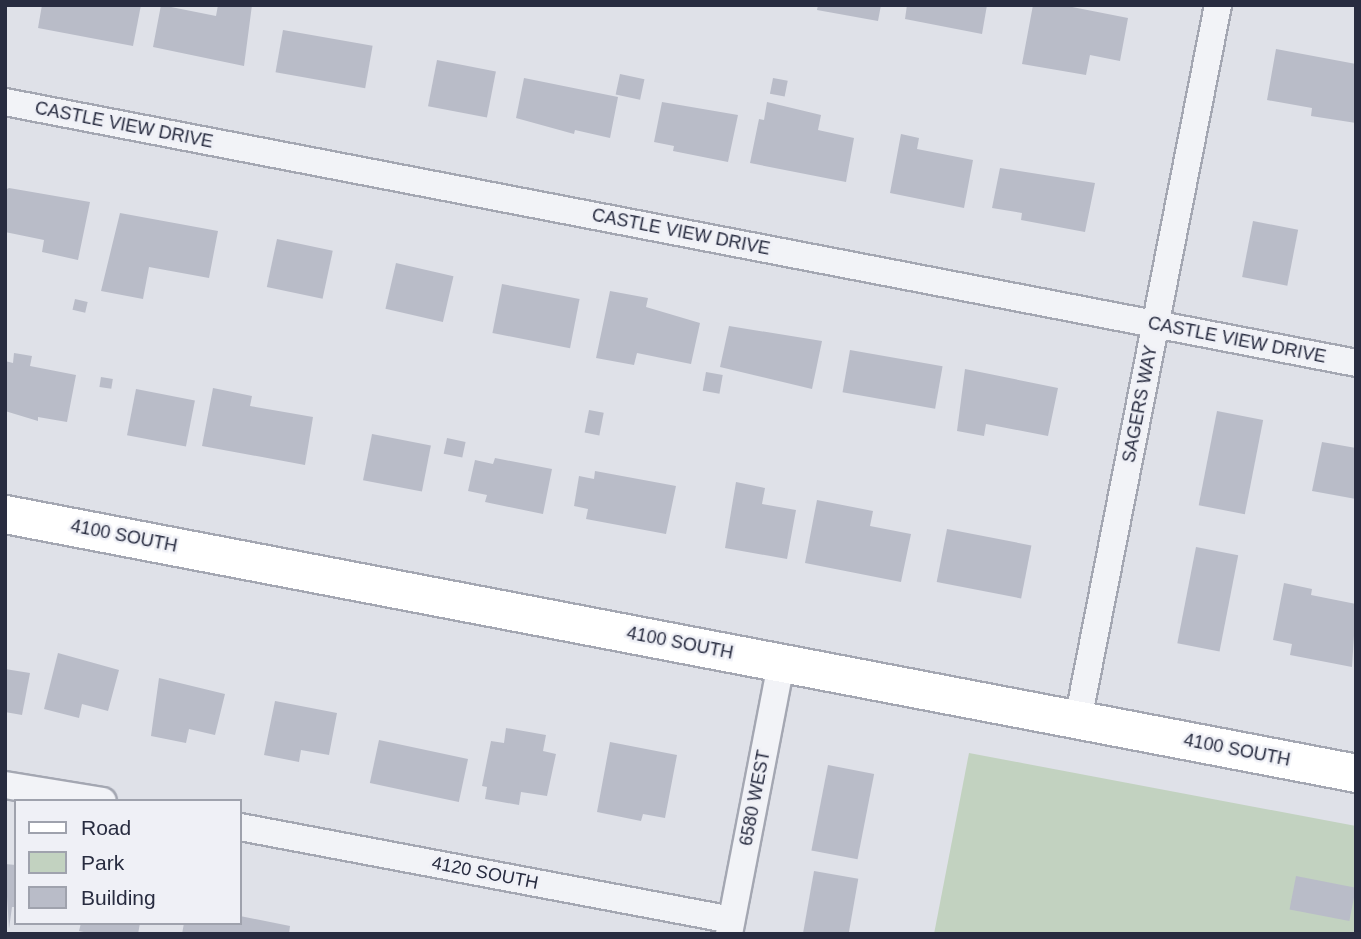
<!DOCTYPE html>
<style>
body{margin:0}
#map{position:relative;width:1361px;height:939px;overflow:hidden;background:#dfe1e8;font-family:Arial,sans-serif}
div>[style]{position:absolute}
[style*='--x']{left:calc(var(--x)*1px);top:calc(var(--y)*1px);width:calc(var(--w)*1px);rotate:calc(var(--a)*1deg)}
.green>*{inset:0;background:#c2d2c0}
.building>*{inset:0;background:#b9bcc8;transform-origin:0 0}
.roads{filter:drop-shadow(2px 0 #a4a7b2) drop-shadow(-2px 0 #a4a7b2) drop-shadow(0 2px #a4a7b2) drop-shadow(0 -2px #a4a7b2)}
.minor>*{height:26px;margin:-13px;padding:0 13px;transform-origin:13px;border-radius:13px;background:#f2f3f7}
.secondary>*{height:37px;margin:-18.5px;padding:0 18.5px;transform-origin:18.5px;border-radius:18.5px;background:#fff}
span{translate:-50% -50%;white-space:nowrap;text-align:center;line-height:1.15;-webkit-text-stroke:5px #eff0f6;paint-order:stroke}
.street-label{font-size:18px;color:#282c40}
.frame{position:absolute;inset:0;border:7px solid #282c40;pointer-events:none}
.legend{position:absolute;left:14px;top:799px;width:228px;height:126px;box-sizing:border-box;background:#eff0f6;border:2px solid #9fa2ad;margin:0;padding:9px 12px;list-style:none;font-size:21px;color:#282c40}
.legend li{display:flex;align-items:center;gap:14px;height:35px}
.legend b{width:35px;border:2px solid #9fa2ad}
</style>
<div id="map">
<div class="green">
<i style="clip-path:polygon(969px 753px,1356px 826px,1356px 934px,934px 934px)"></i>
</div>
<div class="building">
<i style="clip-path:polygon(42px 5px,141px 5px,133px 46px,38px 28px)"></i>
<i style="clip-path:polygon(161px 5px,216px 16px,218px 5px,252px 5px,244px 66px,153px 47px)"></i>
<i style="clip-path:polygon(818px 5px,881px 5px,878px 21px,817px 10px)"></i>
<i style="clip-path:polygon(907px 5px,987px 5px,982px 34px,905px 19px)"></i>
<i style="clip-path:polygon(1033px 5px,1062px 5px,1128px 18px,1120px 61px,1090px 55px,1086px 75px,1022px 64px)"></i>
<i style="left:283px;top:30px;width:91px;height:43px;rotate:10deg"></i>
<i style="clip-path:polygon(1276px 49px,1356px 64px,1356px 123px,1311px 116px,1312px 108px,1267px 100px)"></i>
<i style="left:437px;top:60px;width:60px;height:47px;rotate:11deg"></i>
<i style="left:620px;top:74px;width:25px;height:21px;rotate:12deg"></i>
<i style="clip-path:polygon(524px 78px,618px 97px,610px 138px,575px 130px,574px 134px,516px 118px)"></i>
<i style="left:773px;top:78px;width:15px;height:16px;rotate:11deg"></i>
<i style="clip-path:polygon(662px 102px,738px 115px,728px 162px,673px 151px,674px 146px,654px 142px)"></i>
<i style="clip-path:polygon(767px 102px,821px 115px,818px 130px,854px 138px,846px 182px,750px 163px,759px 119px,764px 120px)"></i>
<i style="clip-path:polygon(901px 134px,919px 138px,917px 149px,973px 160px,964px 208px,890px 193px)"></i>
<i style="clip-path:polygon(1000px 168px,1095px 183px,1085px 232px,1021px 220px,1022px 213px,992px 208px)"></i>
<i style="clip-path:polygon(9px 188px,90px 202px,78px 260px,42px 252px,44px 240px,5px 232px,5px 190px)"></i>
<i style="clip-path:polygon(120px 213px,218px 231px,209px 278px,149px 267px,143px 299px,101px 291px)"></i>
<i style="left:1253px;top:221px;width:46px;height:57px;rotate:11deg"></i>
<i style="left:277px;top:239px;width:57px;height:49px;rotate:12deg"></i>
<i style="left:396px;top:263px;width:59px;height:47px;rotate:13deg"></i>
<i style="left:502px;top:284px;width:79px;height:50px;rotate:11deg"></i>
<i style="clip-path:polygon(610px 291px,648px 298px,646px 307px,700px 323px,691px 364px,637px 353px,634px 365px,596px 358px)"></i>
<i style="left:75px;top:299px;width:13px;height:11px;rotate:13deg"></i>
<i style="clip-path:polygon(729px 326px,822px 341px,812px 389px,720px 367px)"></i>
<i style="left:850px;top:350px;width:94px;height:43px;rotate:10deg"></i>
<i style="clip-path:polygon(14px 353px,32px 356px,30px 366px,76px 375px,67px 422px,38px 417px,38px 421px,5px 411px,5px 361px,13px 363px)"></i>
<i style="clip-path:polygon(965px 369px,1058px 388px,1048px 436px,986px 424px,984px 436px,957px 431px)"></i>
<i style="left:706px;top:372px;width:17px;height:19px;rotate:10deg"></i>
<i style="left:101px;top:377px;width:12px;height:10px;rotate:9deg"></i>
<i style="clip-path:polygon(213px 388px,252px 396px,250px 406px,313px 417px,305px 465px,202px 446px)"></i>
<i style="left:136px;top:389px;width:60px;height:47px;rotate:11deg"></i>
<i style="left:589px;top:410px;width:15px;height:23px;rotate:11deg"></i>
<i style="left:1217px;top:411px;width:47px;height:96px;rotate:11deg"></i>
<i style="left:372px;top:434px;width:60px;height:47px;rotate:11deg"></i>
<i style="left:447px;top:438px;width:19px;height:16px;rotate:12deg"></i>
<i style="clip-path:polygon(1322px 442px,1356px 448px,1356px 499px,1312px 491px)"></i>
<i style="clip-path:polygon(495px 458px,552px 469px,543px 514px,485px 502px,487px 495px,468px 491px,475px 460px,493px 464px)"></i>
<i style="clip-path:polygon(595px 471px,676px 486px,666px 534px,586px 519px,588px 509px,574px 506px,579px 476px,594px 479px)"></i>
<i style="clip-path:polygon(736px 482px,765px 488px,762px 504px,796px 510px,787px 559px,725px 548px)"></i>
<i style="clip-path:polygon(817px 500px,873px 511px,870px 526px,911px 534px,901px 582px,805px 563px)"></i>
<i style="left:947px;top:529px;width:86px;height:54px;rotate:11deg"></i>
<i style="left:1196px;top:547px;width:43px;height:98px;rotate:11deg"></i>
<i style="clip-path:polygon(1284px 583px,1312px 589px,1311px 595px,1356px 604px,1352px 667px,1290px 655px,1292px 644px,1273px 640px)"></i>
<i style="clip-path:polygon(58px 653px,119px 670px,108px 711px,82px 704px,79px 718px,44px 709px)"></i>
<i style="clip-path:polygon(5px 669px,30px 673px,22px 715px,5px 712px)"></i>
<i style="clip-path:polygon(159px 678px,225px 694px,215px 735px,189px 729px,186px 743px,151px 736px)"></i>
<i style="clip-path:polygon(275px 701px,337px 713px,329px 755px,301px 750px,299px 762px,264px 755px)"></i>
<i style="clip-path:polygon(506px 728px,546px 735px,543px 751px,556px 754px,547px 796px,521px 792px,519px 805px,485px 799px,487px 787px,482px 786px,491px 741px,504px 743px)"></i>
<i style="left:379px;top:740px;width:91px;height:44px;rotate:12deg"></i>
<i style="clip-path:polygon(610px 742px,677px 755px,665px 818px,643px 814px,641px 821px,597px 812px)"></i>
<i style="left:828px;top:765px;width:47px;height:87px;rotate:11deg"></i>
<i style="clip-path:polygon(5px 864px,16px 865px,16px 907px,12px 907px,9px 929px)"></i>
<i style="left:814px;top:871px;width:45px;height:64px;rotate:10deg"></i>
<i style="left:1296px;top:876px;width:61px;height:34px;rotate:11deg"></i>
<i style="clip-path:polygon(240px 916px,290px 926px,289px 934px,182px 934px,184px 923px,240px 923px)"></i>
<i style="clip-path:polygon(81px 923px,140px 923px,138px 934px,93px 934px,79px 931px)"></i>
</div>
<div class="roads">
<div class="minor">
<i style="--x:5;--y:102;--w:1376;--a:10.93"></i>
<i style="--x:1078;--y:720;--w:729;--a:-78.92"></i>
<i style="--x:5;--y:785;--w:99;--a:9.3"></i>
<i style="--x:240;--y:827;--w:500;--a:10.7"></i>
<i style="--x:729;--y:934;--w:276;--a:-79.1"></i>
</div>
<div class="secondary">
<i style="--x:5;--y:514;--w:1376;--a:10.85"></i>
</div>
</div>
<div class="street-label">
<span style="left:124px;top:125px;rotate:11deg">CASTLE VIEW DRIVE</span>
<span style="left:681px;top:232px;rotate:11deg">CASTLE VIEW DRIVE</span>
<span style="left:1237px;top:340px;rotate:11deg">CASTLE VIEW DRIVE</span>
<span style="left:1140px;top:404px;rotate:-79deg">SAGERS WAY</span>
<span style="left:124px;top:536px;rotate:11deg">4100 SOUTH</span>
<span style="left:680px;top:643px;rotate:11deg">4100 SOUTH</span>
<span style="left:1237px;top:750px;rotate:11deg">4100 SOUTH</span>
<span style="left:755px;top:798px;rotate:-79deg">6580 WEST</span>
<span style="left:485px;top:873px;rotate:11deg">4120 SOUTH</span>
</div>
<div class="frame"></div>
<ul class="legend">
<li><b style="height:9px;background:#fff"></b>Road</li>
<li><b style="height:19px;background:#c2d2c0"></b>Park</li>
<li><b style="height:19px;background:#b9bcc8"></b>Building</li>
</ul>
</div>
